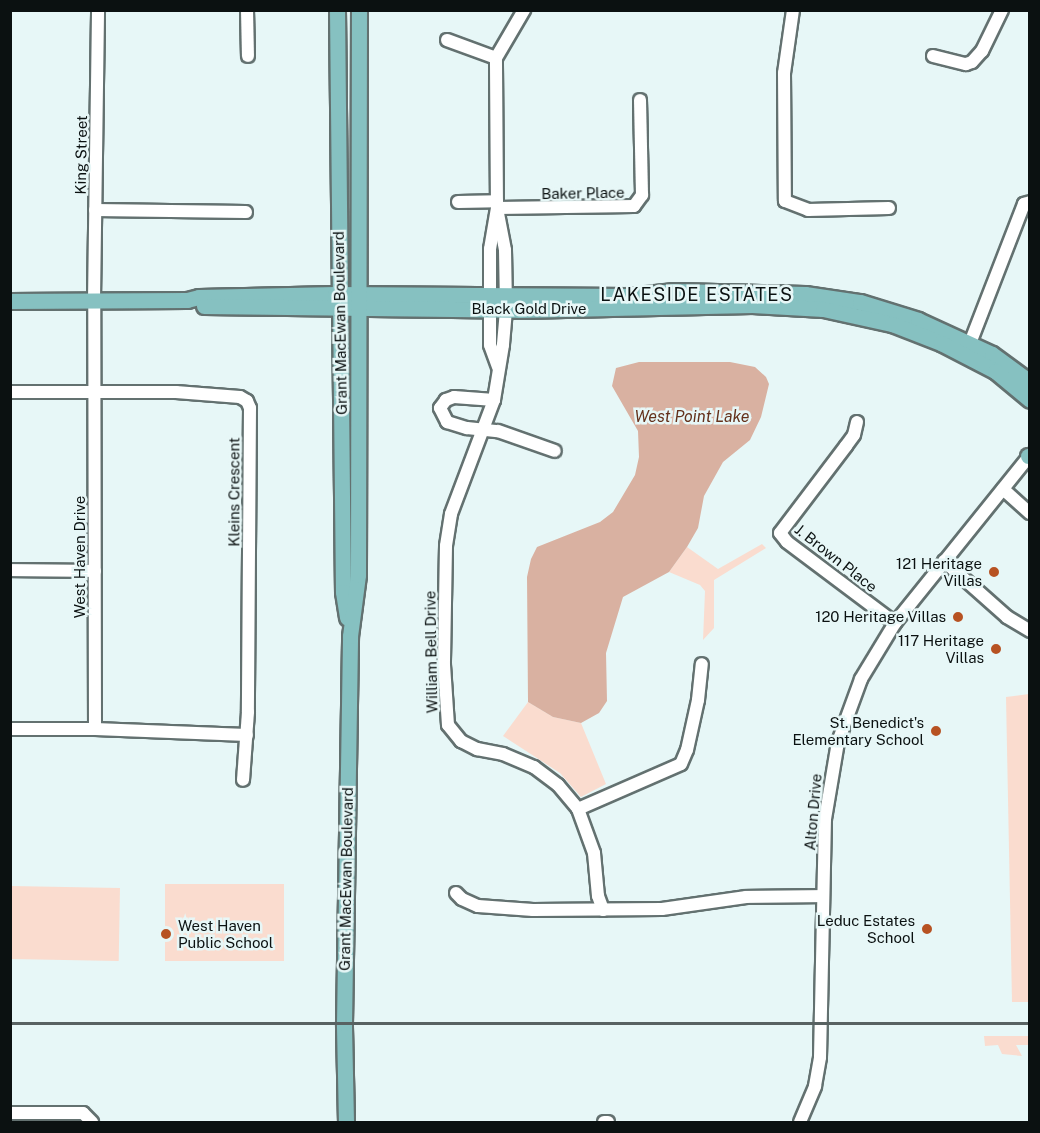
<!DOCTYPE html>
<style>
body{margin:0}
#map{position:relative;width:1040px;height:1133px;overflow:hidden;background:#e7f7f7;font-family:"Public Sans",sans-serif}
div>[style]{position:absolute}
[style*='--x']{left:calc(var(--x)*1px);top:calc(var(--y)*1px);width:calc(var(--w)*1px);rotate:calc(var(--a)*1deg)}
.green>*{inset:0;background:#fadccf;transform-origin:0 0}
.water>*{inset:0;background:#d9b1a1}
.roads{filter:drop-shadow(2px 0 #637170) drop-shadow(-2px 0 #637170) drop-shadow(0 2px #637170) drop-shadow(0 -2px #637170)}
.minor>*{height:12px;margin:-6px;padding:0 6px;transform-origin:6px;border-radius:6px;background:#fff}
.major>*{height:15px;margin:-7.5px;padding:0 7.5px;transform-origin:7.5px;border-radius:7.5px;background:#86c1c1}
.rail>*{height:3px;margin:-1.5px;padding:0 1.5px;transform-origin:1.5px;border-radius:1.5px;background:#586262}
.dots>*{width:16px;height:16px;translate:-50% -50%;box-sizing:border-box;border:3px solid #e7f7f7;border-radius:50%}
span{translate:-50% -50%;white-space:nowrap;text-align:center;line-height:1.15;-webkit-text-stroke:5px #e7f7f7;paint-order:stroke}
.street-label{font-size:15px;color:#0b1111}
.poi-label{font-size:15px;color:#0b1111}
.right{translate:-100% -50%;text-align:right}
.left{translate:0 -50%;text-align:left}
.water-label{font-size:16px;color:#64311b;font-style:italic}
.quarter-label{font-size:18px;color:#0b1111;letter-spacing:1.5px}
.frame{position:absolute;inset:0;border:12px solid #0b1111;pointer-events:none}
</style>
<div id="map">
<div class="green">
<i style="clip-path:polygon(762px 544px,766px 548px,714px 580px,714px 628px,703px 640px,705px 591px,700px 585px,669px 572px,687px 547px,718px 569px)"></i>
<i style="clip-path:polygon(1029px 694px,1029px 1002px,1012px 1002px,1006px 697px)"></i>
<i style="clip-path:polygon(528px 702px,553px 717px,581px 723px,606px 784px,581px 797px,560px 773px,503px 736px)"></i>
<i style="left:165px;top:884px;width:119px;height:77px"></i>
<i style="left:11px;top:886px;width:109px;height:73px;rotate:1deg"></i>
<i style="clip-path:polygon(984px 1036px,1029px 1036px,1029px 1045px,1016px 1045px,1022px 1056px,1002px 1054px,998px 1045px,985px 1046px)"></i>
</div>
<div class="water">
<i style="clip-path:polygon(639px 362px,730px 362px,755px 367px,766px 377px,769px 384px,761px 417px,750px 440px,723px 462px,704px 496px,698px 528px,687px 547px,669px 572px,623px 597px,606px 653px,607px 701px,599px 713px,581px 723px,553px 717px,528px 702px,527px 577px,531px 559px,537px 547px,600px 522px,613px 512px,635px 475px,639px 457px,638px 431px,612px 386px,616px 368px)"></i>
</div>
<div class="roads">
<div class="minor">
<i style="--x:247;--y:10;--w:46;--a:88.8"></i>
<i style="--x:793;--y:10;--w:64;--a:98.1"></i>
<i style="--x:784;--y:73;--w:128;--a:89.6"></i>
<i style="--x:785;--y:201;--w:25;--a:21"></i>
<i style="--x:808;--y:210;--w:81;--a:-1.4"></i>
<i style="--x:447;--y:40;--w:52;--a:20.2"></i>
<i style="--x:933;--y:56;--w:34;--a:14"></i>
<i style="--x:966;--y:64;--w:6;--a:-18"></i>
<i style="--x:972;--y:62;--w:15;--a:-48"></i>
<i style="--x:982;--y:51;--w:46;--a:-64"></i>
<i style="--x:458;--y:202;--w:39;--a:-1"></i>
<i style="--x:497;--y:208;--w:43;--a:79.2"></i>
<i style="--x:505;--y:250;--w:60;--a:89"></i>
<i style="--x:506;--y:310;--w:35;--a:95"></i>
<i style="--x:503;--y:345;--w:56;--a:99.3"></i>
<i style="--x:494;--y:400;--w:122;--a:110.7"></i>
<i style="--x:451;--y:514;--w:32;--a:99"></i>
<i style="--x:446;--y:546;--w:119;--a:91"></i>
<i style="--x:444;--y:665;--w:60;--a:86.2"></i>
<i style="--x:448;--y:725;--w:21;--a:51"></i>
<i style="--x:461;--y:741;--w:18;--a:27"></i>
<i style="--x:477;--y:749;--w:26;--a:11"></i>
<i style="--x:503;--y:754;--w:34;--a:23"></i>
<i style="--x:534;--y:767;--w:30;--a:37"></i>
<i style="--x:558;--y:785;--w:31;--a:50"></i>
<i style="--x:578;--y:809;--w:47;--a:70"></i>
<i style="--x:594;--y:853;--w:43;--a:84.7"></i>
<i style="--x:598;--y:896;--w:15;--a:70"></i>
<i style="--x:497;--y:208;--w:137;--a:-0.8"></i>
<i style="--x:634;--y:206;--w:14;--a:-54"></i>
<i style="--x:642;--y:195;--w:95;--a:-91.2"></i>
<i style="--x:95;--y:210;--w:151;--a:0.8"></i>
<i style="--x:967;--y:351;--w:158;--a:-68.8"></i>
<i style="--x:1024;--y:204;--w:6;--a:-18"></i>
<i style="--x:498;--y:367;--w:23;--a:-110"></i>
<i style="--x:490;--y:345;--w:96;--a:-90"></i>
<i style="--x:490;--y:249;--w:42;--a:-80.3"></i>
<i style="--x:497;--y:208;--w:150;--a:-90.4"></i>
<i style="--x:496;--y:58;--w:56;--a:-59.7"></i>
<i style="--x:10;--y:392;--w:166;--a:0"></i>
<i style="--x:176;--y:392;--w:64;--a:4.5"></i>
<i style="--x:240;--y:397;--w:8;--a:30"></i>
<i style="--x:247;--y:401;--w:8;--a:67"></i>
<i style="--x:250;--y:408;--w:304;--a:90.4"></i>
<i style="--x:248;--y:712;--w:68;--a:94.2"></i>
<i style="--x:494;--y:400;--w:40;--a:-175.7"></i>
<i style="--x:454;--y:397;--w:9;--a:159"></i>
<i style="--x:446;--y:400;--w:10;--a:127"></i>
<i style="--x:440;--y:408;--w:16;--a:63"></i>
<i style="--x:447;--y:422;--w:21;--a:17"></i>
<i style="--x:467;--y:428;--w:31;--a:6"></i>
<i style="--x:498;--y:431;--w:60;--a:19.3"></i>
<i style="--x:857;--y:422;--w:13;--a:103"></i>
<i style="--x:854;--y:435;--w:14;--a:126"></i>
<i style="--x:846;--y:446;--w:109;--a:127.2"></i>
<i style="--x:780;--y:533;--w:11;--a:52"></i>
<i style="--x:787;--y:542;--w:135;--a:36.9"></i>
<i style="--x:1003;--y:489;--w:36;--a:42"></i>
<i style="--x:944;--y:561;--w:84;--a:41.6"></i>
<i style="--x:1007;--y:617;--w:27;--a:31"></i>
<i style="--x:10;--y:570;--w:85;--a:0.7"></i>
<i style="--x:10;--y:729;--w:85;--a:0"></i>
<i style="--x:95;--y:729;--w:429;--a:-90.1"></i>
<i style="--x:94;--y:300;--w:290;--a:-89.2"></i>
<i style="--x:95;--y:729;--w:152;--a:2.3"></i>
<i style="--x:578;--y:809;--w:112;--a:-23.6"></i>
<i style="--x:681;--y:764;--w:15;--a:-67"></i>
<i style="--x:687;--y:750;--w:51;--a:-77.6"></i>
<i style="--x:698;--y:700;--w:36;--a:-84"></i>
<i style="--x:456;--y:893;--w:8;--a:45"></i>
<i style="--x:462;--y:899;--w:17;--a:24"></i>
<i style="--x:478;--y:906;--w:55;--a:4.2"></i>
<i style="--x:533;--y:910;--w:129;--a:-0.4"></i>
<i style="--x:662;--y:909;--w:85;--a:-8.1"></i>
<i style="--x:746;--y:897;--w:77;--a:-0.7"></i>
<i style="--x:10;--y:1113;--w:73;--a:0"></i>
<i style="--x:83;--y:1113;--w:13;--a:45"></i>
<i style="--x:604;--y:1122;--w:4;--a:0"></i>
<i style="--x:800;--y:1122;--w:39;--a:-67"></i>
<i style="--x:815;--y:1086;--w:29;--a:-80"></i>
<i style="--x:820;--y:1057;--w:238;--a:-88.8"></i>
<i style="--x:825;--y:819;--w:78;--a:-80.4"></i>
<i style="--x:838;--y:742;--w:67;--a:-69.9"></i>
<i style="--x:861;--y:679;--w:66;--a:-58.7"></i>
<i style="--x:895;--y:623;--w:216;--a:-51.2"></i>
</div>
<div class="major">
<i style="--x:337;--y:10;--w:582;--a:89.41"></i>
<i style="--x:343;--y:592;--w:26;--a:81"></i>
<i style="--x:10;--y:301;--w:177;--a:-0.3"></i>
<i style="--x:187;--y:300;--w:12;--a:-14"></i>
<i style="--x:199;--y:297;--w:136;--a:-1.3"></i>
<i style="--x:335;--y:294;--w:292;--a:0.4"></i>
<i style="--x:627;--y:296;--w:47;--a:-6.1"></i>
<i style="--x:674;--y:291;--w:131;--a:1.3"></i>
<i style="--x:805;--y:294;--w:56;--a:8.3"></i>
<i style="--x:860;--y:302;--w:61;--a:17.2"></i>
<i style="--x:918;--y:320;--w:81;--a:24.7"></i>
<i style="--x:992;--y:354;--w:47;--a:36.4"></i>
<i style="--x:204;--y:306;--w:315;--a:0.7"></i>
<i style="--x:519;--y:310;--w:233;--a:-1.2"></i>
<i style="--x:752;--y:305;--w:71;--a:3.2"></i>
<i style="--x:823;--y:309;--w:71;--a:12.3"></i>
<i style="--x:892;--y:324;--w:53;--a:21.2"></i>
<i style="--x:941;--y:343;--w:61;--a:27.4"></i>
<i style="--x:995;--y:371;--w:45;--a:39.6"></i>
<i style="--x:1028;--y:456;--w:2;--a:0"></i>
<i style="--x:346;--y:1122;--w:99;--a:-91.2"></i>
<i style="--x:344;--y:1023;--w:387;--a:-89.1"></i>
<i style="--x:350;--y:636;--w:62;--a:-82.5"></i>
<i style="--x:358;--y:575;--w:565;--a:-89.9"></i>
</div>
</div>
<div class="rail">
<i style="--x:10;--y:1023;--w:1020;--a:0"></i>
</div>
<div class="dots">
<i style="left:994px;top:572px;background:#b75222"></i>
<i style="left:958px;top:617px;background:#b75222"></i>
<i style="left:996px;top:649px;background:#b75222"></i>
<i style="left:936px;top:731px;background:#b75222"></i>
<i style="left:927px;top:929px;background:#b75222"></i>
<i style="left:166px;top:934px;background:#b75222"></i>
</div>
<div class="street-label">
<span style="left:81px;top:155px;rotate:-89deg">King Street</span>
<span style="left:583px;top:193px;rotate:-1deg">Baker Place</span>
<span style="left:529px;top:309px">Black Gold Drive</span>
<span style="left:340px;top:323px;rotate:-91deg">Grant MacEwan Boulevard</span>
<span style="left:234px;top:492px;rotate:-90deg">Kleins Crescent</span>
<span style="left:80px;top:557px;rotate:-90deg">West Haven Drive</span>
<span style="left:836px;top:558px;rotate:38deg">J. Brown Place</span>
<span style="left:431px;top:652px;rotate:-91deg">William Bell Drive</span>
<span style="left:813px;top:812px;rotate:-85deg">Alton Drive</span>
<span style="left:346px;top:879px;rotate:-89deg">Grant MacEwan Boulevard</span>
</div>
<div class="poi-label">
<span class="right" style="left:982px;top:572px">121 Heritage<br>Villas</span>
<span class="right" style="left:946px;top:617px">120 Heritage Villas</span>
<span class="right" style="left:984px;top:649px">117 Heritage<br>Villas</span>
<span class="right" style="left:924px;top:731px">St. Benedict's<br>Elementary School</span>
<span class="right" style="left:915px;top:929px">Leduc Estates<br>School</span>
<span class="left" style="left:178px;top:934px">West Haven<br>Public School</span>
</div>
<div class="water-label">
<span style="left:692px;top:417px">West Point Lake</span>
</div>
<div class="quarter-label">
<span style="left:697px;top:295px">LAKESIDE ESTATES</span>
</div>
<div class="frame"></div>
</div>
